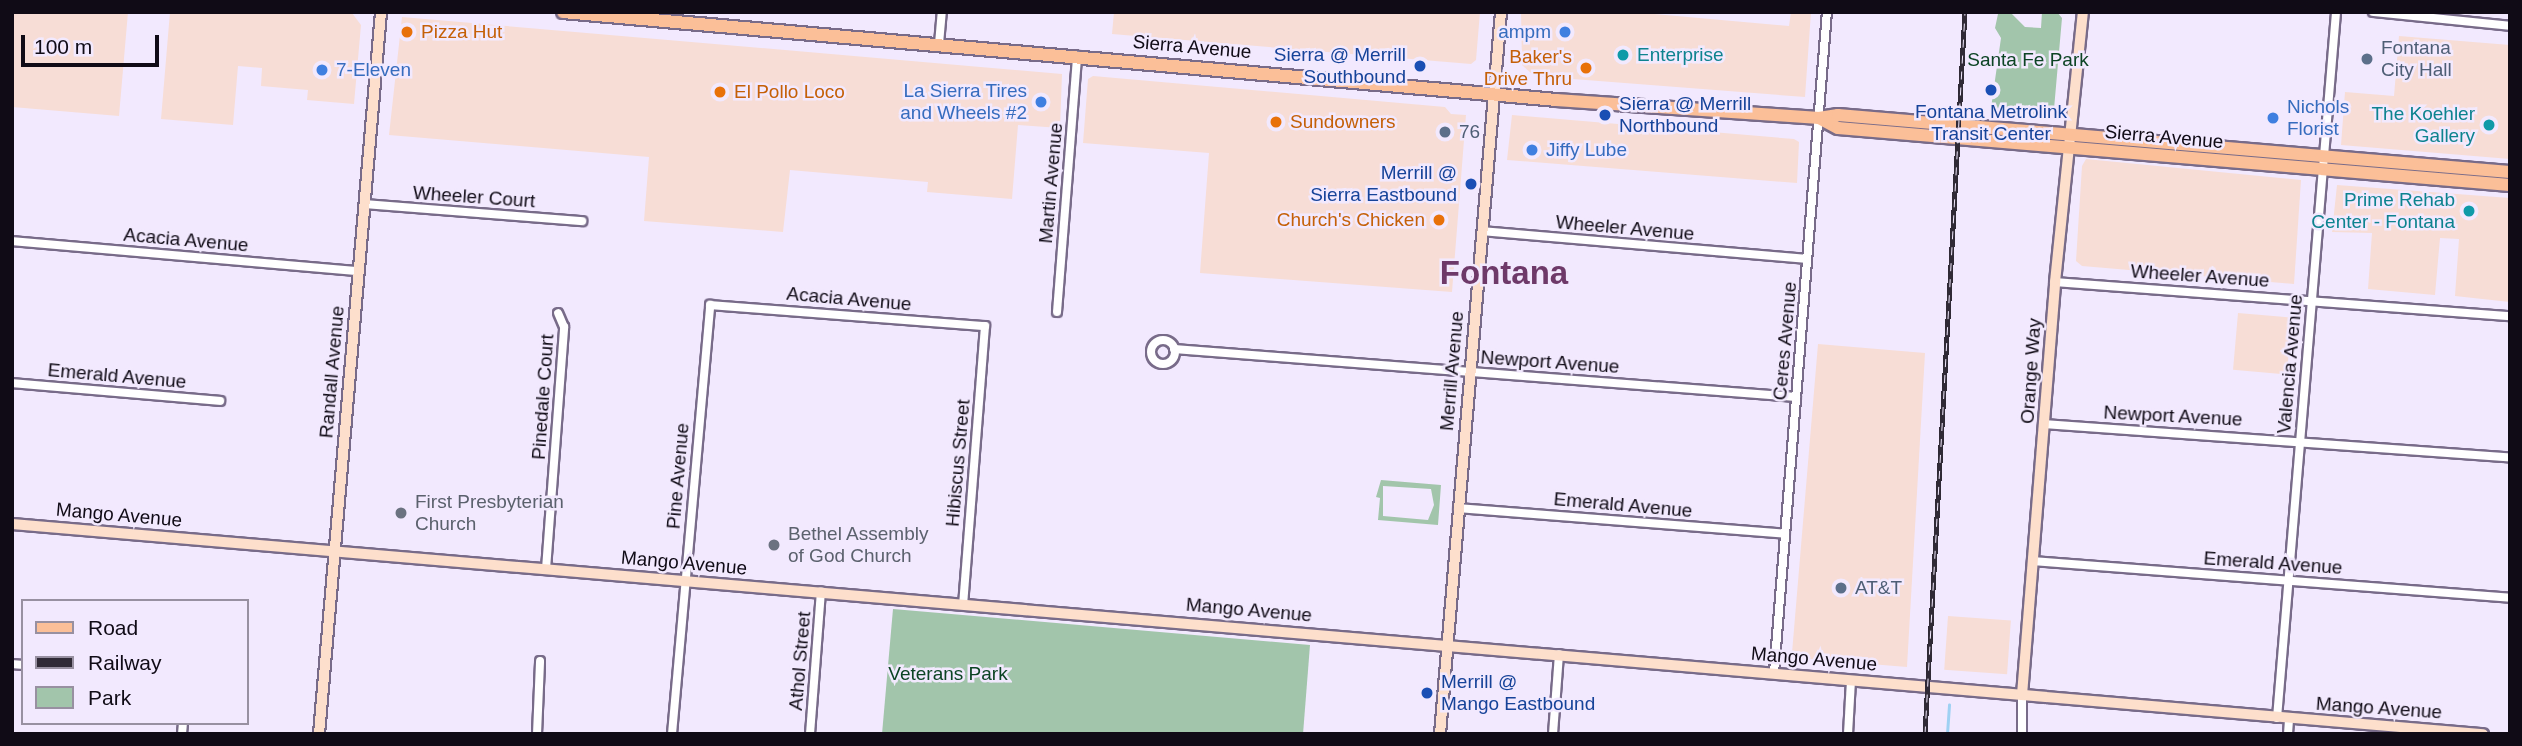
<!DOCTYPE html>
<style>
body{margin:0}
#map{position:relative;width:2522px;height:746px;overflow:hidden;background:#f2e9fe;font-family:Arial,sans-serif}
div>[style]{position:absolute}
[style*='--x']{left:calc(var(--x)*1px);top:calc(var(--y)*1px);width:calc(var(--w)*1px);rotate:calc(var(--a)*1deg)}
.commercial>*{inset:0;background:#f7ddd6;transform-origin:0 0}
.green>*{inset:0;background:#a2c5ab}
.stream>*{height:2.5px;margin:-1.25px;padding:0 1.25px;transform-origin:1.25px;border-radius:1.25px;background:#9fd1f3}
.roads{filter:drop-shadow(2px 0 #786b89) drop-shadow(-2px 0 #786b89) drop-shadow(0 2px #786b89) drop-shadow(0 -2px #786b89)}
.street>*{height:8px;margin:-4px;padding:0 4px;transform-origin:4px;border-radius:4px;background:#fff}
.street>.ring{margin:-4px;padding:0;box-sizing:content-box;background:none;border:8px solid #fff;border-radius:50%}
.secondary>*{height:10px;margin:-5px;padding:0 5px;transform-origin:5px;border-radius:5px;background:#fddfcc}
.primary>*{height:12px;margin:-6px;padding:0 6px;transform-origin:6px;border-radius:6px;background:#fbbf98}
.rail>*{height:5px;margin-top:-2.5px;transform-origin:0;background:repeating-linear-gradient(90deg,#f2e9fe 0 8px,#302a36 0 16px);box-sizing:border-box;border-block:2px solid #302a36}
.dots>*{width:19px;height:19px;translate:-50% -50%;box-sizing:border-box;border:4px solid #f2e9fe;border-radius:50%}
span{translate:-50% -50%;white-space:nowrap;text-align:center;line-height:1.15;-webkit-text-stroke:5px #f2e9fe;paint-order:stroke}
.food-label{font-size:19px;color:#c56008}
.left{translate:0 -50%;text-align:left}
.right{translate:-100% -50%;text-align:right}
.shop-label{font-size:19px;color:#366cbe}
.street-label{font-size:19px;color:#100b16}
.service-label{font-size:19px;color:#4e5e75}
.transit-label{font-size:19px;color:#164399}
.culture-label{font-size:19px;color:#0d838f}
.park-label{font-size:19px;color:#0c4424}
.worship-label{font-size:19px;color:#5b616d}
.town-label{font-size:33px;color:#6e3969;font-weight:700}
.frame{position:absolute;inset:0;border:14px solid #100b16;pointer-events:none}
.legend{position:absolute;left:21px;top:599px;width:228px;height:126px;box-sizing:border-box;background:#f2e9fe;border:2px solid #9890a1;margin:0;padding:9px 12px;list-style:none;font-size:21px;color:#100b16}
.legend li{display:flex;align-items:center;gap:14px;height:35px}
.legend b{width:35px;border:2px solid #9890a1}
.scale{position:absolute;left:21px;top:35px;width:138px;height:32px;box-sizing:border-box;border:4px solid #100b16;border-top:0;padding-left:9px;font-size:21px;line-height:24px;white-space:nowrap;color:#100b16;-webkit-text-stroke:5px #f2e9fe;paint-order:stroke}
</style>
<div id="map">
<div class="commercial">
<i style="clip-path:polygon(12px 12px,128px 12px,119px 116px,12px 107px)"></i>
<i style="clip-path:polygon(170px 12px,352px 13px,361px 25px,354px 104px,307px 100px,308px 90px,261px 86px,262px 68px,238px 66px,233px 125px,161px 119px)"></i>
<i style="clip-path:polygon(1114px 12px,1480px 12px,1476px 60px,1471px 64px,1112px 34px)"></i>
<i style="clip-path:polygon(1521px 12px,1632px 12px,1789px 26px,1791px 12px,1811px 12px,1805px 97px,1534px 76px,1522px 65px)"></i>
<i style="clip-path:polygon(402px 17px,1062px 74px,1060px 128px,1018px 125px,1012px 199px,927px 192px,928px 182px,790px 170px,783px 232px,644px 221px,649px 157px,389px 135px)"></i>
<i style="clip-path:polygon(2399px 36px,2510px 45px,2510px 159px,2341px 145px,2345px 92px,2394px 96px)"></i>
<i style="clip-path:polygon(1093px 76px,1445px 107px,1451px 114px,1466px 115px,1452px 292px,1200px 273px,1209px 153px,1083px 143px,1088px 79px)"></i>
<i style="clip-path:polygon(1512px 115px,1794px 139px,1799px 142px,1797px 183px,1507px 160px)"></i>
<i style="clip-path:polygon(2086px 159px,2301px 180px,2294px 284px,2082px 266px,2076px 261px,2082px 166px)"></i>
<i style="clip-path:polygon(2337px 185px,2510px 198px,2510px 302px,2455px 296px,2459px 239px,2440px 238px,2435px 295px,2368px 289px,2372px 233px,2332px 232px)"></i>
<i style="left:2238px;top:313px;width:54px;height:57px;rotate:5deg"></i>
<i style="clip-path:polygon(1818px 344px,1925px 353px,1907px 667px,1797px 658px,1792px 653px)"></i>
<i style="left:1948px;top:616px;width:63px;height:54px;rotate:4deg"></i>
</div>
<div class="green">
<i style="clip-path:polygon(2010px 12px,2025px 27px,2041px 28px,2042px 12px,2057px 12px,2062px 18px,2054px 109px,2049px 119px,1996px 115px,1991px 108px,2001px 38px,1995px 28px,1998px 14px)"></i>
<i style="clip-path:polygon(evenodd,1381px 480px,1441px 485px,1438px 525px,1378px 520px,1380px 498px,1376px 497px,1381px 480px,1383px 486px,1431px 489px,1434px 505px,1428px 520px,1383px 516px,1383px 486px)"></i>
<i style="clip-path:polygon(893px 609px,1310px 645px,1303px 734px,882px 734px)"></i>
</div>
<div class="stream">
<i style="--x:1947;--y:734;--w:29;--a:-86"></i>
</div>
<div class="roads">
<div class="street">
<i style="--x:2373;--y:12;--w:138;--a:5.8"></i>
<i style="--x:939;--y:44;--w:32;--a:-85"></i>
<i style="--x:365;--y:204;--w:218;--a:4.5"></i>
<i style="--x:1482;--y:231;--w:326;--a:4.9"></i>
<i style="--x:12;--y:241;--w:347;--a:5"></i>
<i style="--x:2055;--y:282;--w:456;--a:4.3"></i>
<i style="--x:1057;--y:312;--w:257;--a:-85.5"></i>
<i class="ring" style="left:1151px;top:340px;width:16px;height:16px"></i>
<i style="--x:1174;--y:349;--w:624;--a:4.41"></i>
<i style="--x:12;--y:383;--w:209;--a:4.9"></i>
<i style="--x:2044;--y:424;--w:467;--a:4.1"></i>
<i style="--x:1458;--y:508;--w:328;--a:4.5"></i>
<i style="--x:2033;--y:561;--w:478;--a:4.4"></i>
<i style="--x:546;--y:569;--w:243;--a:-85.7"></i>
<i style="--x:564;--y:327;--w:15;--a:-113"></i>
<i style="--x:12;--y:664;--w:11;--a:5"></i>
<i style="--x:1774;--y:673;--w:663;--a:-85.42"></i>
<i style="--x:2277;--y:718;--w:708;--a:-85.22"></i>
<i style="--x:182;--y:734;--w:11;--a:-85"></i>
<i style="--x:537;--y:734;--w:73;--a:-87.6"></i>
<i style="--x:672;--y:734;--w:431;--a:-84.9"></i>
<i style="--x:710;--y:305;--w:276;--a:4.4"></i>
<i style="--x:985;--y:326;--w:278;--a:94.5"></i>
<i style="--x:810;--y:734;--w:143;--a:-85.6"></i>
<i style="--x:1553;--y:734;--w:80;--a:-85.7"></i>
<i style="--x:1848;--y:734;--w:54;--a:-86.8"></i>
<i style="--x:2022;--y:734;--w:39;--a:-90"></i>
<i style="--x:2288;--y:734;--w:15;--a:-86"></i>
</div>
<div class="secondary">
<i style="--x:12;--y:524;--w:2480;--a:4.86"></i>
<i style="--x:2022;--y:695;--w:414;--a:-85.4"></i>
<i style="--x:2055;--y:282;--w:271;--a:-84.1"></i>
<i style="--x:319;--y:734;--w:725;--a:-85.09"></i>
<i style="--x:1440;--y:734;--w:725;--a:-85.17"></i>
</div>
<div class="primary">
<i style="--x:563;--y:12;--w:997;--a:5.06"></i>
<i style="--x:1556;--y:100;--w:264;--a:3.9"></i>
<i style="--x:1819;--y:118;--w:19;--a:-9"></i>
<i style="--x:1838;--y:115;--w:674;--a:4.85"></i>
<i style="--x:1819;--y:118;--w:21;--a:28"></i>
<i style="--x:1838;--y:128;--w:674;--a:4.85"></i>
</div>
</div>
<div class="rail">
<i style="--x:1925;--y:734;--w:723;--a:-86.83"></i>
</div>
<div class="dots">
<i style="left:407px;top:32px;background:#e8710a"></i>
<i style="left:1565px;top:32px;background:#3f7fe0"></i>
<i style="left:1623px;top:55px;background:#0f9aa8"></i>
<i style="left:2367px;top:59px;background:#5c6f8a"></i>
<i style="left:1420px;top:66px;background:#1a4fb4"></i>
<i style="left:1586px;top:68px;background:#e8710a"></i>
<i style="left:322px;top:70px;background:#3f7fe0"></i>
<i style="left:1991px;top:90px;background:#1a4fb4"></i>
<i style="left:720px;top:92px;background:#e8710a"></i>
<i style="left:1041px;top:102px;background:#3f7fe0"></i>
<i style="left:1605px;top:115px;background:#1a4fb4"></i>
<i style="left:2273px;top:118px;background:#3f7fe0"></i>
<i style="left:1276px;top:122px;background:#e8710a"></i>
<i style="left:2489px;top:125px;background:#0f9aa8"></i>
<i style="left:1445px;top:132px;background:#5c6f8a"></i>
<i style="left:1532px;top:150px;background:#3f7fe0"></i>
<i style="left:1471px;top:184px;background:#1a4fb4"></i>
<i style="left:2469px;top:211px;background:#0f9aa8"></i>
<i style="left:1439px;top:220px;background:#e8710a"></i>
<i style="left:401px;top:513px;background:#6b7280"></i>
<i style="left:774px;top:545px;background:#6b7280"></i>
<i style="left:1841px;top:588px;background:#5c6f8a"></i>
<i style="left:1427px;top:693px;background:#1a4fb4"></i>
</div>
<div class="food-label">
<span class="left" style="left:421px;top:32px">Pizza Hut</span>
<span class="right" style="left:1572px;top:68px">Baker's<br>Drive Thru</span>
<span class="left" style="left:734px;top:92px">El Pollo Loco</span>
<span class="left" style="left:1290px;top:122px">Sundowners</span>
<span class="right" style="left:1425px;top:220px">Church's Chicken</span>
</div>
<div class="shop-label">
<span class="right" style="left:1551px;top:32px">ampm</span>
<span class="left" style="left:336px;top:70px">7-Eleven</span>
<span class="right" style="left:1027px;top:102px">La Sierra Tires<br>and Wheels #2</span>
<span class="left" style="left:2287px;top:118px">Nichols<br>Florist</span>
<span class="left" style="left:1546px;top:150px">Jiffy Lube</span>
</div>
<div class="street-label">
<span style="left:1192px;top:47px;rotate:5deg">Sierra Avenue</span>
<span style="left:2164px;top:137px;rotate:5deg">Sierra Avenue</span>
<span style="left:1051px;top:183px;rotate:-85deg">Martin Avenue</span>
<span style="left:474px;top:197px;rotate:4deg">Wheeler Court</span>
<span style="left:1625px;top:228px;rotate:5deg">Wheeler Avenue</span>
<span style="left:186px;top:240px;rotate:5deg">Acacia Avenue</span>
<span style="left:2200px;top:276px;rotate:4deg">Wheeler Avenue</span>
<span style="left:849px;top:299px;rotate:5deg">Acacia Avenue</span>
<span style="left:1785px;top:341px;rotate:-85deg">Ceres Avenue</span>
<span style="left:1550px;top:362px;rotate:4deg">Newport Avenue</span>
<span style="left:2290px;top:364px;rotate:-85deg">Valencia Avenue</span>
<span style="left:1452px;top:371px;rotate:-85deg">Merrill Avenue</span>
<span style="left:2031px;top:371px;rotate:-86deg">Orange Way</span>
<span style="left:332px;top:372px;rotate:-85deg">Randall Avenue</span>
<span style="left:117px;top:376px;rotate:5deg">Emerald Avenue</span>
<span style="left:543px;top:397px;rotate:-86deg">Pinedale Court</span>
<span style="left:2173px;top:416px;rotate:3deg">Newport Avenue</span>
<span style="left:958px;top:463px;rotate:-85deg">Hibiscus Street</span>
<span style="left:678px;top:476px;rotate:-85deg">Pine Avenue</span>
<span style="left:1623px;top:505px;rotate:5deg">Emerald Avenue</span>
<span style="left:119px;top:515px;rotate:5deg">Mango Avenue</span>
<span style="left:684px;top:563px;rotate:5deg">Mango Avenue</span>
<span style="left:2273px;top:563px;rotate:4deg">Emerald Avenue</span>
<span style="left:1249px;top:610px;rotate:5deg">Mango Avenue</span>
<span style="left:1814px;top:659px;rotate:5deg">Mango Avenue</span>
<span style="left:800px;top:661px;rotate:-85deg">Athol Street</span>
<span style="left:2379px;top:708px;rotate:4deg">Mango Avenue</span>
</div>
<div class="service-label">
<span class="left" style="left:2381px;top:59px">Fontana<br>City Hall</span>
<span class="left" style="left:1459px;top:132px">76</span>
<span class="left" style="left:1855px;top:588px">AT&amp;T</span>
</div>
<div class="transit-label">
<span class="right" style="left:1406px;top:66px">Sierra @ Merrill<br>Southbound</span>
<span class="left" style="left:1619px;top:115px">Sierra @ Merrill<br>Northbound</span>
<span style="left:1991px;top:123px">Fontana Metrolink<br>Transit Center</span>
<span class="right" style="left:1457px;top:184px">Merrill @<br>Sierra Eastbound</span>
<span class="left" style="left:1441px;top:693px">Merrill @<br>Mango Eastbound</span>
</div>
<div class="culture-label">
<span class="left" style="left:1637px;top:55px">Enterprise</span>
<span class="right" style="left:2475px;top:125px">The Koehler<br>Gallery</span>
<span class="right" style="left:2455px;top:211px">Prime Rehab<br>Center - Fontana</span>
</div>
<div class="park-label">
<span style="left:2028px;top:60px">Santa Fe Park</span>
<span style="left:948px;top:674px">Veterans Park</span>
</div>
<div class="worship-label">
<span class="left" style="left:415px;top:513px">First Presbyterian<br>Church</span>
<span class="left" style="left:788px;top:545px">Bethel Assembly<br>of God Church</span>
</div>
<div class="town-label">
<span style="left:1504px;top:273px">Fontana</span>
</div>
<div class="frame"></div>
<ul class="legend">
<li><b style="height:9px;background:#fbbf98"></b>Road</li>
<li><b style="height:9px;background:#302a36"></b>Railway</li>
<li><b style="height:19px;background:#a2c5ab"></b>Park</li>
</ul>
<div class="scale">100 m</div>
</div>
